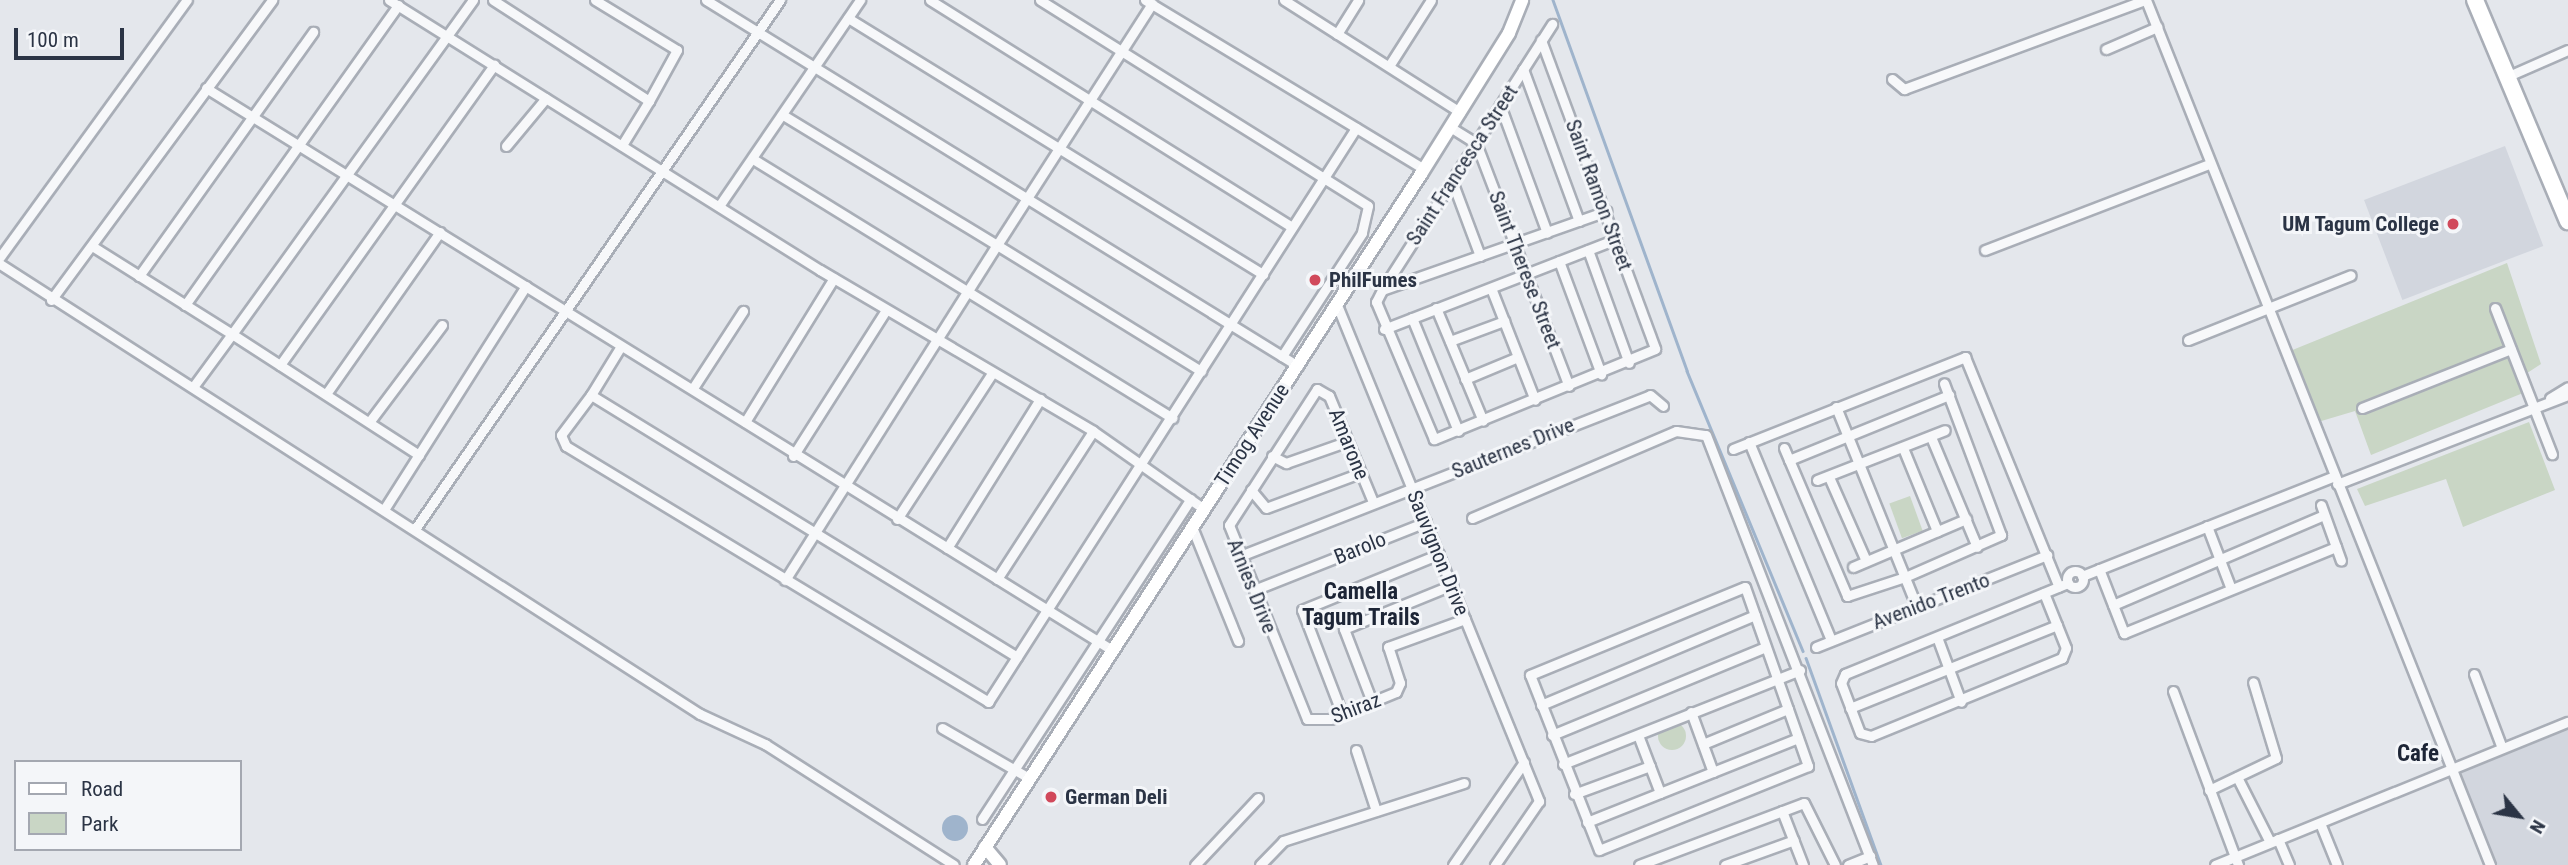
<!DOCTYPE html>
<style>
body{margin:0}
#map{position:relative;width:2568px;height:865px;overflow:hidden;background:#e4e7ec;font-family:"Roboto Condensed",sans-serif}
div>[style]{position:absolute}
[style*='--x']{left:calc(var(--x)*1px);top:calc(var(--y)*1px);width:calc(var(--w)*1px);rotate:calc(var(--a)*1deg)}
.built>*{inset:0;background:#d2d6de;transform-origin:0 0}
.green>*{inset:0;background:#c9d6c5;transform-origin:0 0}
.round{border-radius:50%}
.water>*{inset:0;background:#9fb4cc}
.stream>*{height:2.5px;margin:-1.25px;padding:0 1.25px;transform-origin:1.25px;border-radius:1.25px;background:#9fb4cc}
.roads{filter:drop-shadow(2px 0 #a9aeb7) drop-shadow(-2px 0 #a9aeb7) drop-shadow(0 2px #a9aeb7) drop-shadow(0 -2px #a9aeb7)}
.street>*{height:9px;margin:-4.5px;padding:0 4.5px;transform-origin:4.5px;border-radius:4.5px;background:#f7f8fa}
.street>.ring{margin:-4.5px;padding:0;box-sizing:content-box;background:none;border:9px solid #f7f8fa;border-radius:50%}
.secondary>*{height:12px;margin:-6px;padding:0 6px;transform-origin:6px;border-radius:6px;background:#fff}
.highway>*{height:16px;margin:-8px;padding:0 8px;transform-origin:8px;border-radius:8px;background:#fff}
.dots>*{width:19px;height:19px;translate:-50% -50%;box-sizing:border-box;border:4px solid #f4f6f9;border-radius:50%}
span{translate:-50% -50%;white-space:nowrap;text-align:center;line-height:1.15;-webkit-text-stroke:6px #f4f6f9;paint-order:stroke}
.street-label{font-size:21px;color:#2b3445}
.poi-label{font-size:21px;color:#2b3445;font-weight:700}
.right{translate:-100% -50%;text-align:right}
.left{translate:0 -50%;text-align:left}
.neighbourhood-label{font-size:23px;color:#1d2536;font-weight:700}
.legend{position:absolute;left:14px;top:760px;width:228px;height:91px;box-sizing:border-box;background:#f4f6f9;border:2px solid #a4a8b1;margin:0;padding:9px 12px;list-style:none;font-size:21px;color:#2b3445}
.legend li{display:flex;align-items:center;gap:14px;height:35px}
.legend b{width:35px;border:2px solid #a4a8b1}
.north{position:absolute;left:2484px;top:781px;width:70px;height:70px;-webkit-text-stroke:5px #f4f6f9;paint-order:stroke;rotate:120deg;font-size:19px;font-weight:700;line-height:28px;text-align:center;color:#2b3445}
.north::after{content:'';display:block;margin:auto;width:24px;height:32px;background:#2b3445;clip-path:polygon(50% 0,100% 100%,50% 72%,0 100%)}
.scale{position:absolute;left:14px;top:28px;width:110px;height:32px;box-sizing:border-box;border:4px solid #2b3445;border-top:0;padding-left:9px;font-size:21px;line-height:24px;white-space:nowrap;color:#2b3445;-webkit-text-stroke:5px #f4f6f9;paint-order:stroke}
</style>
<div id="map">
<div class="built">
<i style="left:2505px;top:146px;width:107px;height:151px;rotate:69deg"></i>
<i style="clip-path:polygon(2568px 729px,2568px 865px,2493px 865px,2456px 774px)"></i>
</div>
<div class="green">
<i style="clip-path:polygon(2507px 263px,2541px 364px,2518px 379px,2523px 393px,2371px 455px,2355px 411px,2318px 422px,2290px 351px)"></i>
<i style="clip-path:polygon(2529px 422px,2555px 490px,2463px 527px,2446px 479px,2365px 506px,2357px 489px)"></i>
<i style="left:1910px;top:496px;width:37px;height:22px;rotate:70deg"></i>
<i class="round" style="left:1658px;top:722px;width:28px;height:28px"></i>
</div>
<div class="water">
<i class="round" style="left:942px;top:815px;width:26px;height:26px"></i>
</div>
<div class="stream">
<i style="--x:1553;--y:0;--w:394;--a:70.1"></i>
<i style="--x:1687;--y:371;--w:303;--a:67.5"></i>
<i style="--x:1806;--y:658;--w:220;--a:70.1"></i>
</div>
<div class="roads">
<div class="street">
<i style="--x:389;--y:0;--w:509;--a:32.07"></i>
<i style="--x:820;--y:270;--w:317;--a:30.5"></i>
<i style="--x:1093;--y:431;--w:136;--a:35.1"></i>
<i style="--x:493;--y:0;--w:186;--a:32.9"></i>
<i style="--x:649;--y:101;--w:52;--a:121.5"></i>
<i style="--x:595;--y:0;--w:96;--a:31.4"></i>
<i style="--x:677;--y:50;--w:58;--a:118.8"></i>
<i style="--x:706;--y:0;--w:696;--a:31.73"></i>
<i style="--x:930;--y:0;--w:427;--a:32.1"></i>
<i style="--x:1040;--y:0;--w:387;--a:32.1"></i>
<i style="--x:1368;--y:206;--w:28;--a:103"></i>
<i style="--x:1362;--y:233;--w:147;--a:123"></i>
<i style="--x:1145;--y:0;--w:326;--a:31.2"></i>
<i style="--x:1284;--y:0;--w:209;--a:32.5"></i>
<i style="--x:2146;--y:0;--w:931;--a:68.31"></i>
<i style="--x:848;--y:18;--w:488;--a:31.7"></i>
<i style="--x:1337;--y:34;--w:40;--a:-58"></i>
<i style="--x:1541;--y:40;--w:329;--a:69.7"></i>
<i style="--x:1655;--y:349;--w:239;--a:157.8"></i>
<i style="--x:1434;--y:439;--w:149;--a:-112.9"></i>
<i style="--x:1376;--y:302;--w:13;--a:-63"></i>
<i style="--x:1382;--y:290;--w:316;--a:-57.4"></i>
<i style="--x:2106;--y:49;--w:56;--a:-23.3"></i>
<i style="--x:1389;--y:66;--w:78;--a:-57.5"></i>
<i style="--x:1523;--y:69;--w:162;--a:69.8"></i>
<i style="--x:2513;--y:74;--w:60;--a:-23.6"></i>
<i style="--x:1892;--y:79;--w:16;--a:40"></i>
<i style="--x:1904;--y:89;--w:256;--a:-20.3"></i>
<i style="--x:206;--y:88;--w:1066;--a:31.81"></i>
<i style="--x:1500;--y:105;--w:136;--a:69.8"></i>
<i style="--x:783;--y:115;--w:250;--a:31.3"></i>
<i style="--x:997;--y:245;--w:287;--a:-57.3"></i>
<i style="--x:1450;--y:127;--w:31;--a:32"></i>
<i style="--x:1476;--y:143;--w:260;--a:69.1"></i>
<i style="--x:506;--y:146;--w:62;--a:-50.2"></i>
<i style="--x:753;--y:159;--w:493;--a:31.7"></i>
<i style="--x:1452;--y:181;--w:80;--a:69.5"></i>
<i style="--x:719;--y:206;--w:250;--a:-55.6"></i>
<i style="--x:92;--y:246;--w:165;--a:32.2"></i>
<i style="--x:232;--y:334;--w:66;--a:126.3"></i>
<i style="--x:1588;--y:250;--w:120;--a:70.1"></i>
<i style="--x:1985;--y:250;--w:240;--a:-21"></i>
<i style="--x:0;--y:257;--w:318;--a:-54"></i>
<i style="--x:1559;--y:261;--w:121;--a:69.6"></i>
<i style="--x:0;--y:264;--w:832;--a:32.74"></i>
<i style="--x:700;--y:714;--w:72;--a:24.8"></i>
<i style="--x:765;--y:744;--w:224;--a:32.6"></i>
<i style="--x:139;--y:276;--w:300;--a:-54.5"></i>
<i style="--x:1491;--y:288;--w:120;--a:68.6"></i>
<i style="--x:1382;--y:290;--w:238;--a:-19.4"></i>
<i style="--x:51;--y:300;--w:373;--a:-53.6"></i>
<i style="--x:185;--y:305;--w:368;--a:-54.6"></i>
<i style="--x:1337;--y:305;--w:536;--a:67.84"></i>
<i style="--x:1539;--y:801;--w:78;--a:124.5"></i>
<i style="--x:1436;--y:308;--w:122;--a:67.4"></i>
<i style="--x:2495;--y:308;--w:157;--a:68.7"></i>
<i style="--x:1412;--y:318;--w:122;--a:67.8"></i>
<i style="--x:1384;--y:329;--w:249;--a:-21.2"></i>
<i style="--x:2188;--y:340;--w:175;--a:-21.7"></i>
<i style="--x:1450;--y:341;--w:58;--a:-20.3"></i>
<i style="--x:621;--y:346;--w:57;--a:121.5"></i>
<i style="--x:591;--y:395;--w:500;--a:31.59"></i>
<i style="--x:280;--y:365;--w:369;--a:-54.5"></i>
<i style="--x:1465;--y:379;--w:57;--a:-22.5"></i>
<i style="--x:693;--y:388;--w:92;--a:-57"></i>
<i style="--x:326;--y:394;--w:198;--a:-54.9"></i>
<i style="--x:591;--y:395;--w:50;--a:126.9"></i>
<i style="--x:561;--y:435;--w:12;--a:66"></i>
<i style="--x:566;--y:446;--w:494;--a:31.2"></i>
<i style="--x:988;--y:702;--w:682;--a:-57.34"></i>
<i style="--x:2550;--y:398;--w:21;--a:-31"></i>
<i style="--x:1836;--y:407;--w:216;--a:68"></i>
<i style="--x:2362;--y:408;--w:160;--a:-21.6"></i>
<i style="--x:370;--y:421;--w:120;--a:-53.1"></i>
<i style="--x:745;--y:422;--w:169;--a:-58.3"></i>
<i style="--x:1931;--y:437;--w:119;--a:67.3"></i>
<i style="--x:1749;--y:442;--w:214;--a:67.5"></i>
<i style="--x:1784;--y:448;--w:161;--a:66.9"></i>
<i style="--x:1847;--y:596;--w:61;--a:-18.1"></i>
<i style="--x:1905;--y:577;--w:105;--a:-23.6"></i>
<i style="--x:2001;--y:535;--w:162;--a:-110.6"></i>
<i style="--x:1903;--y:448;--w:90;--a:67.7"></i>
<i style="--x:1733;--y:449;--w:250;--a:-21.6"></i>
<i style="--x:1965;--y:357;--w:248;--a:67.8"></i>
<i style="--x:419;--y:455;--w:223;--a:-147.1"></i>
<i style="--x:232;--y:334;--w:412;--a:-54.2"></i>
<i style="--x:793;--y:456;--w:173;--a:-57.5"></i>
<i style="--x:1272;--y:456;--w:16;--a:27"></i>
<i style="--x:1286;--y:463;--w:64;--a:-19.3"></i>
<i style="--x:1789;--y:460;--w:173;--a:-22.1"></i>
<i style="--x:1829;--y:477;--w:92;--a:66.2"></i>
<i style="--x:1817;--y:480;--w:137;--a:-21.3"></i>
<i style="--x:2337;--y:484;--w:248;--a:-21.1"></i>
<i style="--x:1251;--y:490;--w:23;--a:50"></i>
<i style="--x:1266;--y:508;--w:100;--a:-20.4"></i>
<i style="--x:1373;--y:502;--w:115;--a:-112.5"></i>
<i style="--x:1329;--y:396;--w:14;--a:-150"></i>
<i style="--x:1317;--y:389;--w:162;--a:122.9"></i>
<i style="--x:1229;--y:525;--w:209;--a:68.1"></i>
<i style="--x:1307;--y:719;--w:23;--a:0"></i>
<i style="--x:1330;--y:719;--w:71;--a:-22.2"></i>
<i style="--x:1396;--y:692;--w:10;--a:-66"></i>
<i style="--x:1400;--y:683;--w:38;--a:-108"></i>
<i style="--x:1388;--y:647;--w:82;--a:-20"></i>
<i style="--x:2321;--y:505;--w:59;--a:70.3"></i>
<i style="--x:385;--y:508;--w:263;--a:-57.6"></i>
<i style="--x:1472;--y:518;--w:222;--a:-23.1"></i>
<i style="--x:1676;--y:431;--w:30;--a:8"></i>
<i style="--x:1706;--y:435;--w:461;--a:68.8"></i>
<i style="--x:897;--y:519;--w:174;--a:-56.9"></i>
<i style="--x:2207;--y:526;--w:67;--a:69.1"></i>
<i style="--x:1192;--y:527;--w:123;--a:68"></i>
<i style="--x:415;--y:529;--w:643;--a:-55.4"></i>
<i style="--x:947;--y:548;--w:176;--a:-58"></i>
<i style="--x:1240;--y:556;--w:440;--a:-21.4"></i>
<i style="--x:1650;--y:395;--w:17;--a:40"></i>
<i style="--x:1853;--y:567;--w:123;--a:-23"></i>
<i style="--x:2099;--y:569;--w:69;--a:68.7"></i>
<i style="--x:2124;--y:633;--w:229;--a:-22.1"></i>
<i class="ring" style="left:2067px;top:571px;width:7px;height:7px"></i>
<i style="--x:2082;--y:576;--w:271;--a:-21.6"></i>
<i style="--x:997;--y:579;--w:176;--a:-57"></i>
<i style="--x:785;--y:580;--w:396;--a:-57.7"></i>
<i style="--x:997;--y:245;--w:240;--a:31.7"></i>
<i style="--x:1745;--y:587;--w:190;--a:70.6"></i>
<i style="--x:1808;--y:766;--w:225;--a:158.1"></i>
<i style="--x:1599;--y:850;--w:188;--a:-111.5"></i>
<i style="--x:1530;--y:675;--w:232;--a:-22.3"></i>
<i style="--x:1254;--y:590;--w:185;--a:-21.6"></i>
<i style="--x:2044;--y:593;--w:59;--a:68.2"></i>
<i style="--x:2066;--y:648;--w:11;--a:112"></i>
<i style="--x:2062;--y:658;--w:206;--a:157.8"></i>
<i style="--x:1871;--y:736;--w:11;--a:-165"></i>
<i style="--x:1860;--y:733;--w:53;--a:-110.8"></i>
<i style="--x:1841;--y:683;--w:10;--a:-66"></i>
<i style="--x:1845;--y:674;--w:241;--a:-22.2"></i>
<i style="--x:2113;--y:605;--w:229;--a:-23.1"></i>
<i style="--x:1937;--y:637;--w:69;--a:69.7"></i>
<i style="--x:1816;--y:647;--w:249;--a:-21.7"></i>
<i style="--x:2474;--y:674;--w:79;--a:69.3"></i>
<i style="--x:2173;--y:691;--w:186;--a:69.5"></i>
<i style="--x:1372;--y:702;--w:78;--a:-111"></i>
<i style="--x:1344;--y:629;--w:117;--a:-22.2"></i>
<i style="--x:1541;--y:705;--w:232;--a:-22.8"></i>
<i style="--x:1850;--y:708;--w:223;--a:-21.8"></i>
<i style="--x:1691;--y:712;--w:64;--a:69.9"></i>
<i style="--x:1342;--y:714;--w:111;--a:-111"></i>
<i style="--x:1302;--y:610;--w:148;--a:-22.2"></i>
<i style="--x:942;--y:728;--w:100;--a:29.9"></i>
<i style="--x:1552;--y:735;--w:231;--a:-22.4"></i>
<i style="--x:1638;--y:735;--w:62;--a:69.2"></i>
<i style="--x:1703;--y:744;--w:92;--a:-22.4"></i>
<i style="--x:1356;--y:750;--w:64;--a:71.8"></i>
<i style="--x:1563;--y:764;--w:255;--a:-21.6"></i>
<i style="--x:2237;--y:777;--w:73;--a:63.1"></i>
<i style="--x:2209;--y:790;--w:74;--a:-25.5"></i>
<i style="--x:2276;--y:758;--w:79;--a:-106.8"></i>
<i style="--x:1574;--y:794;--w:81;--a:-20.2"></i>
<i style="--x:1782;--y:811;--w:58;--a:68.7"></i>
<i style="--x:982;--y:819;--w:382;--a:-56.9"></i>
<i style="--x:1587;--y:822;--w:227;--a:-21.7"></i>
<i style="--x:2320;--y:823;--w:45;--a:68"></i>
<i style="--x:2278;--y:839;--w:28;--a:67"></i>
<i style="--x:1195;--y:865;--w:92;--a:-46.8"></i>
<i style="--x:1260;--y:865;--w:33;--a:-46"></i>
<i style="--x:1283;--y:841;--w:190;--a:-17.8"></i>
<i style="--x:1453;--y:865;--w:125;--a:-55.4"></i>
<i style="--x:1639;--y:865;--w:176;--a:-20.6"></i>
<i style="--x:1804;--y:803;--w:69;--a:63.4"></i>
<i style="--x:1725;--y:865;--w:73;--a:-19.9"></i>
<i style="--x:1848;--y:865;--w:24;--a:-22"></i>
<i style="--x:2215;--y:865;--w:381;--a:-22.1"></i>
</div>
<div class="secondary">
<i style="--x:985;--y:847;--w:23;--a:50"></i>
<i style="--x:974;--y:865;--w:823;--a:-57.1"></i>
<i style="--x:1421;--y:174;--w:166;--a:-58"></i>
<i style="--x:1509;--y:33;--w:35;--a:-68"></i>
</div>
<div class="highway">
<i style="--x:2475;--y:0;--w:240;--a:67.2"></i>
</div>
</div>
<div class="dots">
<i style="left:2453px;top:224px;background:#d1495b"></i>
<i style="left:1315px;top:280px;background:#d1495b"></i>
<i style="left:1051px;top:797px;background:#d1495b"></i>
</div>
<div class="street-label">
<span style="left:1462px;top:165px;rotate:-57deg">Saint Francesca Street</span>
<span style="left:1599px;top:195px;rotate:70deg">Saint Ramon Street</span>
<span style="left:1525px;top:270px;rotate:69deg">Saint Therese Street</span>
<span style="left:1252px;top:435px;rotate:-57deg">Timog Avenue</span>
<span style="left:1349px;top:444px;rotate:68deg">Amarone</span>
<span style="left:1513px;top:448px;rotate:-22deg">Sauternes Drive</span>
<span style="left:1360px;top:548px;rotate:-22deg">Barolo</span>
<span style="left:1438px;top:553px;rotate:68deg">Sauvignon Drive</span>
<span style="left:1252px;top:586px;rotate:68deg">Arnies Drive</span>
<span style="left:1931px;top:601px;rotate:-21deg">Avenido Trento</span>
<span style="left:1356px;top:708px;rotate:-21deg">Shiraz</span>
</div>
<div class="poi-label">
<span class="right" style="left:2439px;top:224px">UM Tagum College</span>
<span class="left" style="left:1329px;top:280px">PhilFumes</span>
<span class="left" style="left:1065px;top:797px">German Deli</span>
</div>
<div class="neighbourhood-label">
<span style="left:1361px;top:605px">Camella<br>Tagum Trails</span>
<span style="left:2418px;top:754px">Cafe</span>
</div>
<ul class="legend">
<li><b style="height:9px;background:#fff"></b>Road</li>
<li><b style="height:19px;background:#c9d6c5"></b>Park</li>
</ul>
<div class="north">N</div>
<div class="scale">100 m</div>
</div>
